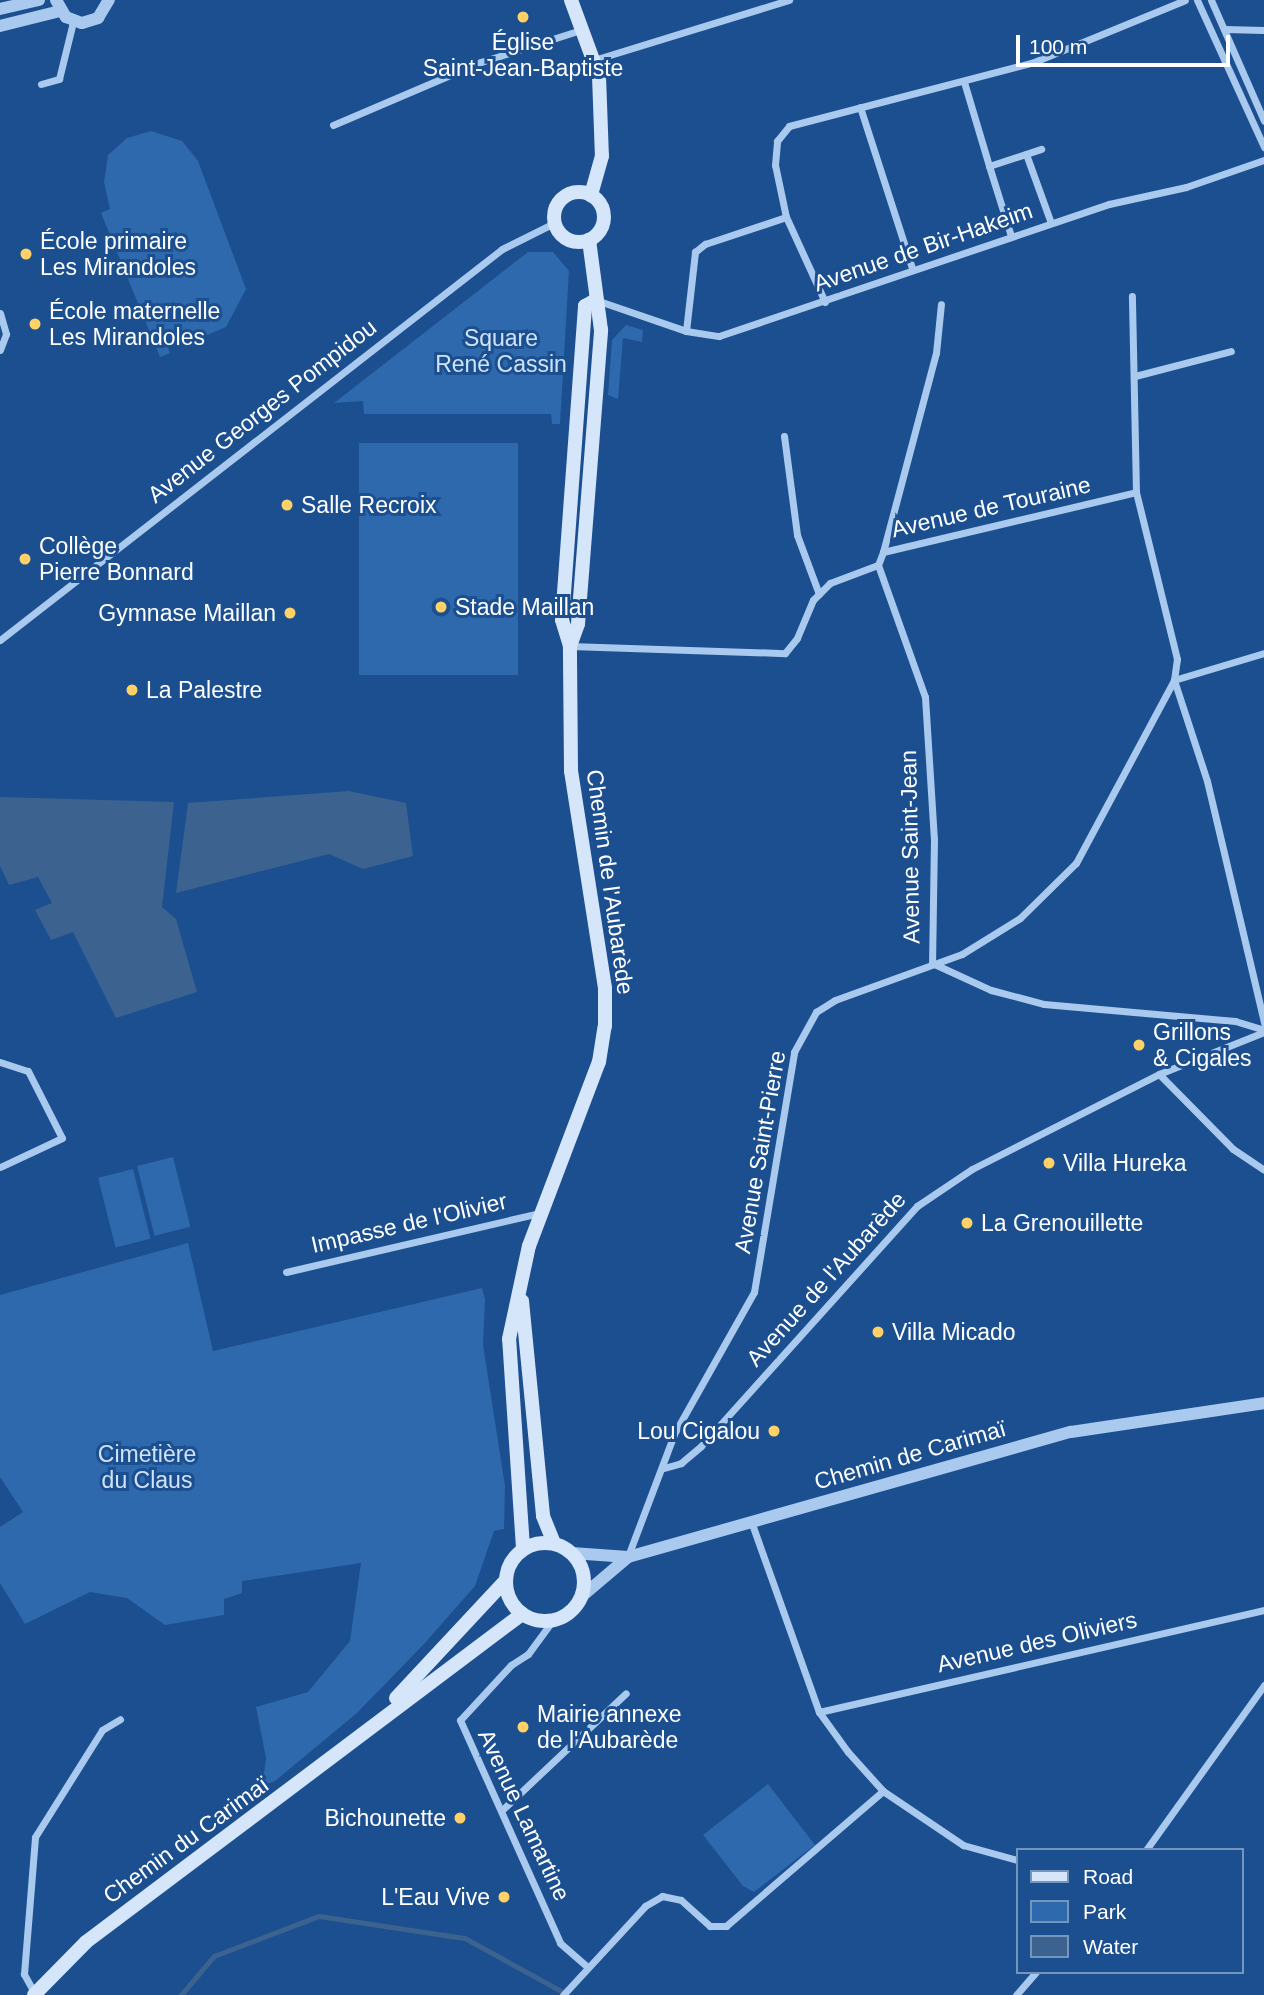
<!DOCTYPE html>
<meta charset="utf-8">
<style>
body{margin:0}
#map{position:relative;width:1264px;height:1995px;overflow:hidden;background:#1b4f8f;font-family:Arial,sans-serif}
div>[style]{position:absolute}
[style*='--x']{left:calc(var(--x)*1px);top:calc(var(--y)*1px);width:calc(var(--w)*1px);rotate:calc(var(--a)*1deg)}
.green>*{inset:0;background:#2e69ad;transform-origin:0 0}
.water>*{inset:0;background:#3c6290}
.stream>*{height:4.5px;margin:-2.25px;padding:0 2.25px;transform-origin:2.25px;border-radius:2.25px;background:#3c6290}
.minor>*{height:7px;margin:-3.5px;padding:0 3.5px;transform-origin:3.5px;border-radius:3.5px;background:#a9c9ee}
.tertiary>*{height:12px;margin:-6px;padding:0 6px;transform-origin:6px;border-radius:6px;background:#a9c9ee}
.secondary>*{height:14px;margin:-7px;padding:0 7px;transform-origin:7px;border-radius:7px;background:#d6e6fa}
.secondary>.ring{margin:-7px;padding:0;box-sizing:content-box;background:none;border:14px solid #d6e6fa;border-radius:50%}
.dots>*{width:19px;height:19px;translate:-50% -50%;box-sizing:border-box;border:4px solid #1b4f8f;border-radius:50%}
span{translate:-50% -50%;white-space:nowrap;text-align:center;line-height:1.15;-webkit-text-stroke:6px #1b4f8f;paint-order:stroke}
.poi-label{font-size:23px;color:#fff}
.left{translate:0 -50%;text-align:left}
.right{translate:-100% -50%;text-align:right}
.street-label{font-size:23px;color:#fff}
.park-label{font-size:23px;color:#cfe3fa}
.legend{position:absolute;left:1016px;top:1848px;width:228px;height:126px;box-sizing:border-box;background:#1b4f8f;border:2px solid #7695bc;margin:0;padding:9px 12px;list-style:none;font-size:21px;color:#fff}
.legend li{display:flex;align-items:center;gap:14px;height:35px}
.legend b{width:35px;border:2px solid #7695bc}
.scale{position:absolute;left:1016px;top:35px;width:214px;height:32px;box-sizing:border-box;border:4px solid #fff;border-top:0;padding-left:9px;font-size:21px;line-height:24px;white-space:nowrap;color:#fff;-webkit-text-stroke:5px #1b4f8f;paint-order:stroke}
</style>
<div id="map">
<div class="green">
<i style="clip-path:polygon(151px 131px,182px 141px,198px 161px,246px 289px,226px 327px,193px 341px,163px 334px,170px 353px,160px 357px,101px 213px,110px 209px,104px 182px,108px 155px,127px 138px)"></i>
<i style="clip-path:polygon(528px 252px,553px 252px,569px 271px,560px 424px,552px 424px,551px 414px,364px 414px,363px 401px,334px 403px)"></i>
<i style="clip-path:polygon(626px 325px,643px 330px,642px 342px,623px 338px,618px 399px,608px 395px,612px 340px)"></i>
<i style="left:359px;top:443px;width:159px;height:232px"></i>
<i style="left:173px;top:1157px;width:72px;height:37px;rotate:76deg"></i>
<i style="left:133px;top:1169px;width:72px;height:36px;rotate:76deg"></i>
<i style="clip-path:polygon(188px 1243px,213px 1351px,482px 1288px,485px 1299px,483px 1345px,505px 1486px,504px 1529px,494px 1531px,475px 1586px,424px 1644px,357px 1713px,275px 1781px,259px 1787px,257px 1776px,264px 1773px,266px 1758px,256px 1707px,308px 1692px,350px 1641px,361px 1563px,242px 1581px,242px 1593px,224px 1599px,224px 1615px,165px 1625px,127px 1598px,90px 1592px,25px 1624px,0 1583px,0 1527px,23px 1512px,0 1477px,0 1295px)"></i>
<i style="clip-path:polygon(768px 1784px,815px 1845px,754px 1892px,743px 1886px,703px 1835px)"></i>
</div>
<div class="water">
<i style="clip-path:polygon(349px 791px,406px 803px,413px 856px,363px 869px,329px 854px,176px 893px,188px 803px)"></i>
<i style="clip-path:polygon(0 797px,174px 802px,162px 907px,176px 919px,197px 992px,116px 1018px,73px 932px,51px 940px,35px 910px,52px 903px,38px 877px,9px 885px,0 866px)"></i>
</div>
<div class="stream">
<i style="--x:181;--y:1995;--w:51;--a:-49.8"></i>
<i style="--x:214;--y:1956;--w:112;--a:-20.9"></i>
<i style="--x:319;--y:1916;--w:148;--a:8.6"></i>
<i style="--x:465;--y:1938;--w:114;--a:28.8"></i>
</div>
<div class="minor">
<i style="--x:1197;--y:0;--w:162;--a:65.5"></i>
<i style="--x:1211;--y:0;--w:132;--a:66.3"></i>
<i style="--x:1224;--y:29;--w:40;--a:1.4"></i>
<i style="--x:597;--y:59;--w:201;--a:-17.1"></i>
<i style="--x:964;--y:82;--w:88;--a:73.4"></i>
<i style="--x:41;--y:84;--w:19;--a:-16"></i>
<i style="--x:59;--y:79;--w:59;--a:-76.2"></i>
<i style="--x:860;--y:107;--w:169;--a:72.1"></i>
<i style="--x:333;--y:125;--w:161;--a:-23.1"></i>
<i style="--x:481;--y:62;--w:108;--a:-17.8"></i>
<i style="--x:1026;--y:154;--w:73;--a:70.1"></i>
<i style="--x:1011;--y:236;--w:73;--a:-107.4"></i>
<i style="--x:989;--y:166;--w:55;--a:-18.1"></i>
<i style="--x:596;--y:300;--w:95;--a:19"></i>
<i style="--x:686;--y:331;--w:33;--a:9"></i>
<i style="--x:719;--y:336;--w:412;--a:-18.7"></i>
<i style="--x:1109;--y:204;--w:79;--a:-12.4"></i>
<i style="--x:1186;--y:187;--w:83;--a:-19.1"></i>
<i style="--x:825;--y:302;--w:94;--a:-114.6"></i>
<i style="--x:786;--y:217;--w:53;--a:-101.9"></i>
<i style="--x:775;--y:165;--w:24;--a:-85"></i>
<i style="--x:777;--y:141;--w:19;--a:-51"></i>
<i style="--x:789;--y:126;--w:253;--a:-14.6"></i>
<i style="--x:1034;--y:62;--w:163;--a:-22.3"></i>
<i style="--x:0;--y:313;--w:22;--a:74"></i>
<i style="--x:6;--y:334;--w:17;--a:111"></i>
<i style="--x:686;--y:331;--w:80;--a:-83.5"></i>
<i style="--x:695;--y:252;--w:13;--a:-39"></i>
<i style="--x:705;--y:244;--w:85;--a:-18.4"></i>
<i style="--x:1135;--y:376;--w:99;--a:-14.6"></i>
<i style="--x:784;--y:436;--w:100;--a:82.5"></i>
<i style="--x:797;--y:535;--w:63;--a:69.6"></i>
<i style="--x:883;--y:552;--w:206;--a:-75.1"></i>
<i style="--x:936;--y:353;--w:49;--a:-84.2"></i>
<i style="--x:878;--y:565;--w:140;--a:70.4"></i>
<i style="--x:925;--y:697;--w:142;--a:86.4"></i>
<i style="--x:934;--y:839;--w:124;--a:90.9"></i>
<i style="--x:932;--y:963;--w:65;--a:24.6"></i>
<i style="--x:991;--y:990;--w:55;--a:14.8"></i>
<i style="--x:1044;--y:1004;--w:192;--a:5.1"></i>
<i style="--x:1235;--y:1021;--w:30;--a:17"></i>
<i style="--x:0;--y:640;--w:636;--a:-37.91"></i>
<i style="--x:502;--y:249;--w:58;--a:-26.6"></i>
<i style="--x:570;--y:646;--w:215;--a:1.9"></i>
<i style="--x:785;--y:653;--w:19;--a:-51"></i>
<i style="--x:797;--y:638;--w:41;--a:-67.2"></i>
<i style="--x:813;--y:600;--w:24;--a:-45"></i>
<i style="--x:830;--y:583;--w:51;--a:-20.6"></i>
<i style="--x:878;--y:565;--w:14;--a:-69"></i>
<i style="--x:883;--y:552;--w:260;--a:-13.3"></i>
<i style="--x:1264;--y:653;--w:94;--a:163.3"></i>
<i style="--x:1174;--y:680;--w:106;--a:71.9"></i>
<i style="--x:1207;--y:781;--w:249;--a:76.7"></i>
<i style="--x:0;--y:1062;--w:29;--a:18"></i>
<i style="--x:28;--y:1071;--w:75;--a:63.1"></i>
<i style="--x:62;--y:1138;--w:68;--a:154.9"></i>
<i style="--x:1159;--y:1074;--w:105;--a:45.4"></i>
<i style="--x:1233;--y:1149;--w:37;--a:34"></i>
<i style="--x:286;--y:1272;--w:261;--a:-13.1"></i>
<i style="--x:664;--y:1468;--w:18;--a:-16"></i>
<i style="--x:681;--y:1463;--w:26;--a:-40"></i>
<i style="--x:701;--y:1446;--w:323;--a:-48"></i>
<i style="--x:917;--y:1206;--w:66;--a:-33.9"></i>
<i style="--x:972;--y:1169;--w:210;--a:-26.9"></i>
<i style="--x:1159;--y:1074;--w:113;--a:-21.8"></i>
<i style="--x:752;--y:1524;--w:200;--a:70.4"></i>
<i style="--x:819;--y:1712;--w:49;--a:54.1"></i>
<i style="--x:848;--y:1752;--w:52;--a:48.1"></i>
<i style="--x:883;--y:1791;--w:97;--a:34"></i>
<i style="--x:963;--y:1845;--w:56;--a:15.5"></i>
<i style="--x:628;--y:1556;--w:130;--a:-69.3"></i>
<i style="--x:674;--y:1434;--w:163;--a:-60.6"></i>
<i style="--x:754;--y:1292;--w:243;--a:-80.5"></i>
<i style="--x:794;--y:1052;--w:46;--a:-61.2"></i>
<i style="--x:816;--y:1012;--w:22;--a:-32"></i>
<i style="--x:835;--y:1000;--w:135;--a:-19.9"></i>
<i style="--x:962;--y:954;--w:68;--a:-31.8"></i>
<i style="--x:1020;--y:918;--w:78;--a:-44.5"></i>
<i style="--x:1076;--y:863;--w:208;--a:-61.8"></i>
<i style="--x:1174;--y:680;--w:21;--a:-82"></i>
<i style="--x:1177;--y:659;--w:172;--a:-103.8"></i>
<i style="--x:1136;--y:492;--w:196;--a:-91.2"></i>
<i style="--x:553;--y:1620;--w:42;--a:126.3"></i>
<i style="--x:528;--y:1654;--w:20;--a:147"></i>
<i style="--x:511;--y:1665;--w:75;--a:132.8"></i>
<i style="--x:460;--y:1720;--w:244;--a:65.8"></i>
<i style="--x:560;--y:1943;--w:37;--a:41"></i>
<i style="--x:819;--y:1712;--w:457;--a:-12.9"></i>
<i style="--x:502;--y:1810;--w:170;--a:-43.3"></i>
<i style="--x:1146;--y:1850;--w:203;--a:-54.4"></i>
<i style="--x:35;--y:1994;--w:23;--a:-119"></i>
<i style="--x:24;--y:1974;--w:137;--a:-85.4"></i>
<i style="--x:35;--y:1837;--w:126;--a:-57.9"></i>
<i style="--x:102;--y:1730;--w:21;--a:-31"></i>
<i style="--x:563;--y:1995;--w:121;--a:-47.3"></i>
<i style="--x:645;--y:1906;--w:20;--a:-30"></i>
<i style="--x:662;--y:1896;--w:19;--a:12"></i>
<i style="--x:681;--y:1900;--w:39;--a:42"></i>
<i style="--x:710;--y:1926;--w:16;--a:0"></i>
<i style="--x:726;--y:1926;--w:207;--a:-40.7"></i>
<i style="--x:1016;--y:1995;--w:30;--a:-49"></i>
</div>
<div class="tertiary">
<i style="--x:56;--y:0;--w:20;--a:60"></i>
<i style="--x:66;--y:17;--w:17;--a:21"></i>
<i style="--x:82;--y:23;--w:17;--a:-17"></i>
<i style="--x:98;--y:18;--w:21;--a:-59"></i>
<i style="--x:0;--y:9;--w:40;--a:-13"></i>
<i style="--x:0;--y:26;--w:62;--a:-14"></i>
<i style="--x:572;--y:1553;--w:56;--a:4.1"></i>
<i style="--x:628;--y:1557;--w:460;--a:-15.8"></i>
<i style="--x:1071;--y:1432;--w:195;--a:-8.5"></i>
<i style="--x:581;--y:1597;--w:62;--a:-40.4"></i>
</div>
<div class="secondary">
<i style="--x:571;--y:0;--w:81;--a:69.8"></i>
<i style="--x:599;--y:76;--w:80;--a:87.9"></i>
<i style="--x:602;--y:156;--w:41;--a:105.8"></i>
<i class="ring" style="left:554px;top:192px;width:36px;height:36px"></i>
<i style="--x:570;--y:646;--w:23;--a:-70"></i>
<i style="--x:578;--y:624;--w:295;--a:-85.5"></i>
<i style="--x:601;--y:330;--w:91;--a:-97.6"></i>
<i style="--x:522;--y:1301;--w:216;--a:84.4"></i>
<i style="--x:543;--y:1516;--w:29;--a:68"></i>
<i class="ring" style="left:506px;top:1543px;width:64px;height:64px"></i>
<i style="--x:523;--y:1548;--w:209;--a:-93.8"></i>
<i style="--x:509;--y:1339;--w:95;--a:-77.9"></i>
<i style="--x:529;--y:1246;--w:197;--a:-69.2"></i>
<i style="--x:599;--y:1062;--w:36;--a:-81"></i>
<i style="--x:605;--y:1026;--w:38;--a:-90"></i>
<i style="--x:605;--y:988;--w:220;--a:-98.9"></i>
<i style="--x:571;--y:771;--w:125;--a:-90.5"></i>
<i style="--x:570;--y:646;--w:27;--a:-107"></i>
<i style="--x:562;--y:620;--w:315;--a:-85.8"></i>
<i style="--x:585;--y:306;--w:13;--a:-29"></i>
<i style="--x:396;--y:1698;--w:160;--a:-47"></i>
<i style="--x:34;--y:1995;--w:74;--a:-45.5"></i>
<i style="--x:86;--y:1942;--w:546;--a:-36.95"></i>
</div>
<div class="dots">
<i style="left:523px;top:17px;background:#ffd166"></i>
<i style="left:26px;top:254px;background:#ffd166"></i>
<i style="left:35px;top:324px;background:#ffd166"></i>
<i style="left:287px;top:505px;background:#ffd166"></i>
<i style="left:25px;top:559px;background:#ffd166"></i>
<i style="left:441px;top:607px;background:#ffd166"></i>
<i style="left:290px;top:613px;background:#ffd166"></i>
<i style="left:132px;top:690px;background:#ffd166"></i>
<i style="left:1139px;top:1045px;background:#ffd166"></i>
<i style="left:1049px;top:1163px;background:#ffd166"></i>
<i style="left:967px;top:1223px;background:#ffd166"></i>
<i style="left:878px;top:1332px;background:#ffd166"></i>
<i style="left:774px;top:1431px;background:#ffd166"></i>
<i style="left:523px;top:1727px;background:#ffd166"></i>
<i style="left:460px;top:1818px;background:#ffd166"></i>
<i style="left:504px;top:1897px;background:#ffd166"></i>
</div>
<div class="poi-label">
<span style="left:523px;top:55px">Église<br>Saint-Jean-Baptiste</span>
<span class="left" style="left:40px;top:254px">École primaire<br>Les Mirandoles</span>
<span class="left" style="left:49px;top:324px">École maternelle<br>Les Mirandoles</span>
<span class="left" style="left:301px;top:505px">Salle Recroix</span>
<span class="left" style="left:39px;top:559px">Collège<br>Pierre Bonnard</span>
<span class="left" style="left:455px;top:607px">Stade Maillan</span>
<span class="right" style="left:276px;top:613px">Gymnase Maillan</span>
<span class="left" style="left:146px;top:690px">La Palestre</span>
<span class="left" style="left:1153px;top:1045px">Grillons<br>&amp; Cigales</span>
<span class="left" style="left:1063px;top:1163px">Villa Hureka</span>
<span class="left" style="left:981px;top:1223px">La Grenouillette</span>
<span class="left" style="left:892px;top:1332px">Villa Micado</span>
<span class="right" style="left:760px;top:1431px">Lou Cigalou</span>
<span class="left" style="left:537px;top:1727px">Mairie annexe<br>de l'Aubarède</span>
<span class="right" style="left:446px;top:1818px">Bichounette</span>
<span class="right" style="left:490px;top:1897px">L'Eau Vive</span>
</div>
<div class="street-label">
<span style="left:923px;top:247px;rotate:-19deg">Avenue de Bir-Hakeim</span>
<span style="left:262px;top:411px;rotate:-38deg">Avenue Georges Pompidou</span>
<span style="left:991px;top:507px;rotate:-13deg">Avenue de Touraine</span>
<span style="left:910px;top:847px;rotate:-91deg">Avenue Saint-Jean</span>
<span style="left:610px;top:882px;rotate:82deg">Chemin de l'Aubarède</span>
<span style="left:760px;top:1152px;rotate:-80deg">Avenue Saint-Pierre</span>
<span style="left:409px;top:1223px;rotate:-13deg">Impasse de l'Olivier</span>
<span style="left:826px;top:1279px;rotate:-48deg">Avenue de l'Aubarède</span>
<span style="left:910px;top:1455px;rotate:-16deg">Chemin de Carimaï</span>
<span style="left:1037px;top:1642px;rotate:-13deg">Avenue des Oliviers</span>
<span style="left:524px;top:1815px;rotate:65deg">Avenue Lamartine</span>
<span style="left:186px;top:1840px;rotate:-36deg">Chemin du Carimaï</span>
</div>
<div class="park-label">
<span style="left:501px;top:351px">Square<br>René Cassin</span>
<span style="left:147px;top:1467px">Cimetière<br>du Claus</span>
</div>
<ul class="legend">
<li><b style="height:9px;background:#d6e6fa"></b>Road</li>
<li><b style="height:19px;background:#2e69ad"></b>Park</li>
<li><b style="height:19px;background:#3c6290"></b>Water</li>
</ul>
<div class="scale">100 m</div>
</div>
